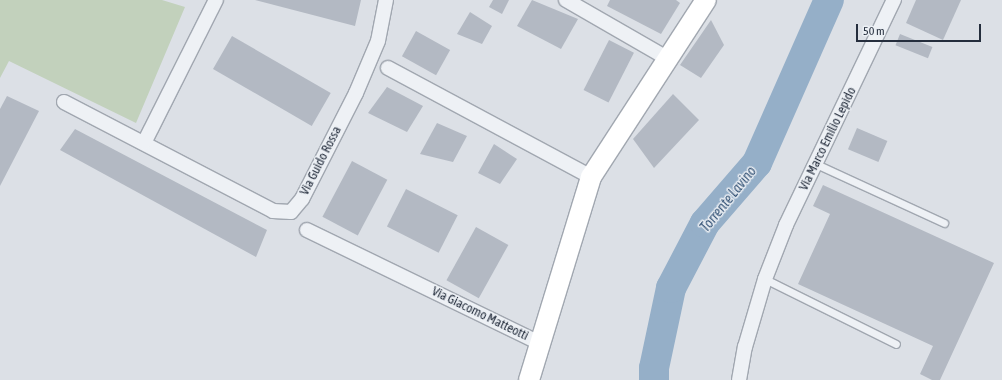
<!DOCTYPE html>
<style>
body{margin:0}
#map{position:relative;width:1002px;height:380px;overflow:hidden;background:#dce0e6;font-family:"Asap Condensed",sans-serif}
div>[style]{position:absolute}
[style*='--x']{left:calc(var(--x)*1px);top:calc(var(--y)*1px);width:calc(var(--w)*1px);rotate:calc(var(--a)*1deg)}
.green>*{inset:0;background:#c2d1bc}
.river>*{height:30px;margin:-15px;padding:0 15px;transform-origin:15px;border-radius:15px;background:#95afc8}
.building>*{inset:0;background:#b3b9c3;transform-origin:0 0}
.roads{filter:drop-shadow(1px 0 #a1a7b0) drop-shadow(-1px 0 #a1a7b0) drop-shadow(0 1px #a1a7b0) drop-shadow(0 -1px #a1a7b0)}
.lane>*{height:7px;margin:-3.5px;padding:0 3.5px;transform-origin:3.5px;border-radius:3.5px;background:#eef1f5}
.street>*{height:14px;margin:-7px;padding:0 7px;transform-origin:7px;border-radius:7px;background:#eef1f5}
.secondary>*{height:20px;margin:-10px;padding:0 10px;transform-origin:10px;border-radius:10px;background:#fff}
span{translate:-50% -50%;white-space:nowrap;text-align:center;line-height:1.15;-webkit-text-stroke:3px #ebeff4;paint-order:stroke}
.street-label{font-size:13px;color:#252e3d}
.water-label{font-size:14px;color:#2e4e72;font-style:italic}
.scale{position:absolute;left:856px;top:24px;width:125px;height:18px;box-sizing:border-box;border:2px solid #252e3d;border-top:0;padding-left:5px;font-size:12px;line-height:14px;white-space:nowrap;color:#252e3d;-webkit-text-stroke:3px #ebeff4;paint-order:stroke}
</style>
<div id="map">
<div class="green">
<i style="clip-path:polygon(0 0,162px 0,185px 7px,136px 123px,9px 61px,0 78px)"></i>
</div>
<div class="river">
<i style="--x:654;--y:380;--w:12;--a:-90"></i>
<i style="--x:654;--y:368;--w:82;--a:-78"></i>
<i style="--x:671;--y:288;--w:73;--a:-62.4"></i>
<i style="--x:705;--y:223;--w:79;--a:-49.1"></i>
<i style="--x:757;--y:163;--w:178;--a:-66.2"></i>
</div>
<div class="building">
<i style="clip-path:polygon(255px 0,361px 0,355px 26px)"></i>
<i style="clip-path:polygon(493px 0,509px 0,502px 14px,489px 7px)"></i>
<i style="clip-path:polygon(532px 0,578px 19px,561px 49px,517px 26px)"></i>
<i style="clip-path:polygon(610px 0,676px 0,680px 3px,661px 34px,607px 6px)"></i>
<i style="clip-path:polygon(916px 0,961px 0,943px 40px,906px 23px)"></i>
<i style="clip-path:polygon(470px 12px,492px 26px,482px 44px,457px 34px)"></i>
<i style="clip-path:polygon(711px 20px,724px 45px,701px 78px,680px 65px)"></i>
<i style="left:416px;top:31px;width:39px;height:29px;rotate:29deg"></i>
<i style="left:900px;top:34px;width:35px;height:12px;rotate:22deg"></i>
<i style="left:232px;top:36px;width:114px;height:38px;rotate:30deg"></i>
<i style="left:609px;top:40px;width:28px;height:56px;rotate:27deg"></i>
<i style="clip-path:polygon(387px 87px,423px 106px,407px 132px,368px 113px)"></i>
<i style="clip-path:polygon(673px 94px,699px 120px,654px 168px,633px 139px)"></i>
<i style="clip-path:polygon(7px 96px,39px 111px,0 186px,0 109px)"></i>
<i style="clip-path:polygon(437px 123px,467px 136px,453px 162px,420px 154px)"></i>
<i style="left:857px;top:128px;width:33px;height:23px;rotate:23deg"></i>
<i style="clip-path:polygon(75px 129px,267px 230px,256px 257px,60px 150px)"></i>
<i style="clip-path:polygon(494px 144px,517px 159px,500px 184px,478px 173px)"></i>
<i style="left:352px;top:161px;width:40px;height:63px;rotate:28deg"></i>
<i style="clip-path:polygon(823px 185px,994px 263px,940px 380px,932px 380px,920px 374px,933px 346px,798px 284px,830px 214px,813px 206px)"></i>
<i style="left:406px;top:189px;width:58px;height:42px;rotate:27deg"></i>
<i style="left:476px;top:227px;width:37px;height:61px;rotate:29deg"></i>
</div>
<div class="roads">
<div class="lane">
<i style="--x:816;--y:164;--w:141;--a:24.7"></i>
<i style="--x:765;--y:279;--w:146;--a:26.4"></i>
</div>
<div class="street">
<i style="--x:566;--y:0;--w:116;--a:29.9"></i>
<i style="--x:388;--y:68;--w:230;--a:28.2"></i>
<i style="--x:64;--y:102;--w:236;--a:27.5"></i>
<i style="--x:273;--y:211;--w:18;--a:3"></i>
<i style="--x:291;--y:212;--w:17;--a:-50"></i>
<i style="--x:302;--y:199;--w:119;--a:-63"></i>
<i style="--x:356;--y:93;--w:56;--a:-67.1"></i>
<i style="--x:378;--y:41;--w:42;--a:-79"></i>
<i style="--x:144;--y:143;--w:160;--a:-63.3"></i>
<i style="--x:307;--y:230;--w:259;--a:25.9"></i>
<i style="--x:739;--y:380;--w:34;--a:-80"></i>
<i style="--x:745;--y:347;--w:71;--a:-73.6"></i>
<i style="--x:765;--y:279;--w:58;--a:-68.7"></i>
<i style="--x:786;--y:225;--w:250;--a:-64.4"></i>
</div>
<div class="secondary">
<i style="--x:529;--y:380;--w:212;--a:-73"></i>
<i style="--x:591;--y:177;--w:211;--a:-57"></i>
</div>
</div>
<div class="street-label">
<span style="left:828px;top:139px;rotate:-64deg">Via Marco Emilio Lepido</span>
<span style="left:321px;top:161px;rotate:-63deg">Via Guido Rossa</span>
<span style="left:480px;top:314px;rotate:26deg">Via Giacomo Matteotti</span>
</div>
<div class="water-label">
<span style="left:728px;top:199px;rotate:-51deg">Torrente Lavino</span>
</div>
<div class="scale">50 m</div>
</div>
